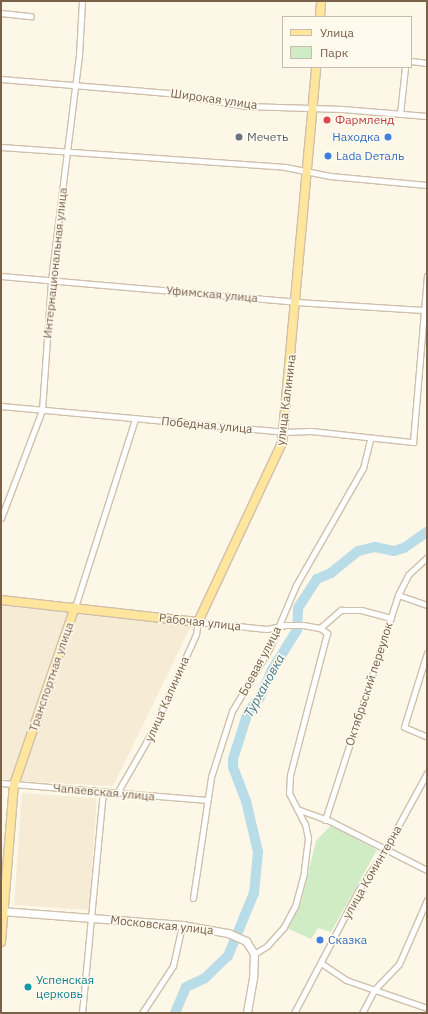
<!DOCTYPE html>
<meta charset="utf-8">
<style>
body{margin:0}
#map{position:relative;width:428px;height:1014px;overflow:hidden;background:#fdf7e7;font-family:"IBM Plex Sans",sans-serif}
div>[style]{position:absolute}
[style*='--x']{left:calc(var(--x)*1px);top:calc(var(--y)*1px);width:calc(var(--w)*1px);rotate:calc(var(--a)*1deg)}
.residential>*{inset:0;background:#f6ebd4;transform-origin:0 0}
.green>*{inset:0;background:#cfecc4}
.river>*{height:10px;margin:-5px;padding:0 5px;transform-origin:5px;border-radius:5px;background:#b9dce9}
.roads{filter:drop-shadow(1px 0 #d0c0ab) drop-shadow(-1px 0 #d0c0ab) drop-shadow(0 1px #d0c0ab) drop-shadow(0 -1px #d0c0ab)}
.street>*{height:5px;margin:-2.5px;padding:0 2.5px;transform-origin:2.5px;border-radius:2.5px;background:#fff}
.secondary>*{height:7px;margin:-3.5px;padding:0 3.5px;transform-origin:3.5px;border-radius:3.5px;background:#fff}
.primary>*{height:8px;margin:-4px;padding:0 4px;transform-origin:4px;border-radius:4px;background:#ffe69c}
.dots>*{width:11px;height:11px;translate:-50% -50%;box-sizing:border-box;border:2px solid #fffaee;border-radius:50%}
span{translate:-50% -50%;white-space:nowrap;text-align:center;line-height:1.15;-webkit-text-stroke:3px #fffaee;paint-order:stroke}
.street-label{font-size:12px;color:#796049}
.health-label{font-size:12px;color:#be3a42}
.left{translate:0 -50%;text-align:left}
.worship-label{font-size:12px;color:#5b616d}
.shop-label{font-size:12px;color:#366cbe}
.right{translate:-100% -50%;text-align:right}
.culture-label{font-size:12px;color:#0d838f}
.water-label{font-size:13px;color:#41778d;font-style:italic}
.frame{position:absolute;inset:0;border:2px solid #796049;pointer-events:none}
.legend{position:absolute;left:282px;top:16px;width:130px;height:52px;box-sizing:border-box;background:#fffaee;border:1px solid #c9bcac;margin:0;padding:5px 7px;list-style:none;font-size:12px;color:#796049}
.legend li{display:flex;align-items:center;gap:8px;height:20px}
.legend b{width:20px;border:1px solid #c9bcac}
</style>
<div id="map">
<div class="residential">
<i style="clip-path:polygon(1px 604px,70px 611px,13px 780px,1px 779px)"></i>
<i style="clip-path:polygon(79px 612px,191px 626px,113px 786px,18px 781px)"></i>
<i style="left:22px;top:793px;width:75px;height:112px;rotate:4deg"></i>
</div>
<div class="green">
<i style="clip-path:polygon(331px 825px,377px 850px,331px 932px,318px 928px,311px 939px,287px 928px,301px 903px,316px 841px)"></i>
</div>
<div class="river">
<i style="--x:175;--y:1013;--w:28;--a:-67"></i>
<i style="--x:186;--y:987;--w:21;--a:-25"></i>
<i style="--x:205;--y:978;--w:32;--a:-44"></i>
<i style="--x:228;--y:956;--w:68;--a:-67.6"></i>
<i style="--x:254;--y:893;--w:41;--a:-84.4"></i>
<i style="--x:258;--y:852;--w:52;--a:-103.2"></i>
<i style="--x:246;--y:801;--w:36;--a:-111"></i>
<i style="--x:233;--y:767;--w:8;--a:-90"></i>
<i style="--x:233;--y:759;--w:49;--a:-72.3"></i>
<i style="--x:248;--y:712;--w:19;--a:-51"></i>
<i style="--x:260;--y:697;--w:30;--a:-66"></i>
<i style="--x:272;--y:670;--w:47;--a:-58"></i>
<i style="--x:297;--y:630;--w:22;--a:-87"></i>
<i style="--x:298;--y:608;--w:35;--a:-57"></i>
<i style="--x:317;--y:579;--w:15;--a:-23"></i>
<i style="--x:331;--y:573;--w:35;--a:-39"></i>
<i style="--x:358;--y:551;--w:17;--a:-13"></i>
<i style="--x:375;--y:547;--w:19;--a:12"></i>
<i style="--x:394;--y:551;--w:10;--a:-17"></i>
<i style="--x:404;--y:548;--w:28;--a:-35"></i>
</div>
<div class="roads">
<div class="street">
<i style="--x:1;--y:13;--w:30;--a:6"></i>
<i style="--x:411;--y:61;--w:16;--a:7"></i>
<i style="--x:1;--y:79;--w:168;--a:4.8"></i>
<i style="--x:168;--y:93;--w:79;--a:9.5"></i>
<i style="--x:246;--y:106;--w:96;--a:1.8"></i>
<i style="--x:342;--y:109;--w:85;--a:4.7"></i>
<i style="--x:400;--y:114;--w:47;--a:-83.9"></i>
<i style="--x:1;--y:147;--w:285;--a:4"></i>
<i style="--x:285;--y:167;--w:46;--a:11.3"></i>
<i style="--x:330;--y:176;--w:97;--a:5.3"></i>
<i style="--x:1;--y:276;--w:296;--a:5"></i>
<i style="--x:296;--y:302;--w:127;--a:3.6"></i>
<i style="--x:1;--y:406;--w:284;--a:5.2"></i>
<i style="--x:284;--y:432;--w:27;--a:-2"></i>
<i style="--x:311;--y:431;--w:103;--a:6.2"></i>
<i style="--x:413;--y:442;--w:167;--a:-85.2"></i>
<i style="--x:1;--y:518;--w:116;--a:-69.2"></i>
<i style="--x:42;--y:410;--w:130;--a:-86"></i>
<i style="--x:51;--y:280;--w:227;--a:-82.9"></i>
<i style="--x:79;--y:55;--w:54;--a:-86.8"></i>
<i style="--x:398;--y:595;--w:31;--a:19"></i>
<i style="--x:75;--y:607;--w:197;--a:-72.3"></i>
<i style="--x:320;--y:628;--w:28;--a:-41"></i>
<i style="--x:341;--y:610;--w:20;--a:0"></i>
<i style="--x:361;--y:610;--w:31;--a:15"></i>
<i style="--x:427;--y:653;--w:77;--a:107.3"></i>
<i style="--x:404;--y:727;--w:25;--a:23"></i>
<i style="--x:1;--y:783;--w:207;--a:4.7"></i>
<i style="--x:117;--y:793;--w:70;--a:-60.2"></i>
<i style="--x:152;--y:732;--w:107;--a:-65.8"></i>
<i style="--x:196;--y:634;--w:12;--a:-81"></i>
<i style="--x:198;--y:622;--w:69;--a:5.8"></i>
<i style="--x:267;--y:629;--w:19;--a:-12"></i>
<i style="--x:286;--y:625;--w:17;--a:0"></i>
<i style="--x:303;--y:625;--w:17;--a:10"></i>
<i style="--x:320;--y:628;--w:9;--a:36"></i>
<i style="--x:327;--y:633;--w:147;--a:104.6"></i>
<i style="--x:290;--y:775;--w:18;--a:93"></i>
<i style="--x:289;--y:793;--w:35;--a:63"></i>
<i style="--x:305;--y:824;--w:14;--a:78"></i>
<i style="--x:308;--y:838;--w:35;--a:97"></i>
<i style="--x:304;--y:873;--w:34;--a:105"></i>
<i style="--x:295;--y:906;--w:24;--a:118"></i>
<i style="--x:284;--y:927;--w:25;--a:132"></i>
<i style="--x:267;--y:946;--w:15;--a:148"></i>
<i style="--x:297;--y:809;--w:35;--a:20"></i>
<i style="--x:330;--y:821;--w:109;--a:26.8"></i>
<i style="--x:325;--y:820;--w:237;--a:-72"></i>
<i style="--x:398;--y:595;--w:22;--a:-63"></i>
<i style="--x:408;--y:575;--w:26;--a:-43"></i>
<i style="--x:193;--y:898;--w:122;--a:-81.5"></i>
<i style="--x:211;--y:777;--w:69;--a:-72.3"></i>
<i style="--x:232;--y:711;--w:72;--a:-59.2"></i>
<i style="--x:269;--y:649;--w:69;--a:-67.1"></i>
<i style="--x:296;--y:585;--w:135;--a:-60.2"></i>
<i style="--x:363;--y:468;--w:30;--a:-76"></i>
<i style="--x:321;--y:963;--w:30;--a:34"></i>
<i style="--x:346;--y:980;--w:86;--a:19.1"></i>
<i style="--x:82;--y:1013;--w:222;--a:-84.6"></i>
<i style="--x:142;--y:1013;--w:56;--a:-56.6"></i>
<i style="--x:173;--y:966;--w:42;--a:-77.6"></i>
<i style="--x:294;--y:1013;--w:138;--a:-62.3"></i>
<i style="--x:358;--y:891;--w:49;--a:-56.6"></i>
<i style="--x:385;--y:850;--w:88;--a:-61.4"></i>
<i style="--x:362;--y:1013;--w:26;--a:-62"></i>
<i style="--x:374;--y:990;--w:36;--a:-46"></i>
<i style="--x:399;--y:964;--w:70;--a:-66.4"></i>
</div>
<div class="secondary">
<i style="--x:1;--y:911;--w:182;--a:4.4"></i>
<i style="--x:182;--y:925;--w:47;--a:9.9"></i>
<i style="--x:228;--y:933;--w:20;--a:24"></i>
<i style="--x:246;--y:941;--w:15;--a:58"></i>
<i style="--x:254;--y:954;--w:24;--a:92"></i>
<i style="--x:253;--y:978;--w:36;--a:100"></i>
</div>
<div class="primary">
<i style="--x:320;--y:17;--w:16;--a:-86"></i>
<i style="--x:1;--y:600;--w:198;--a:6.4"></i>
<i style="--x:198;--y:622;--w:198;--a:-64.9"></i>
<i style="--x:282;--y:443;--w:378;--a:-84.8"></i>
<i style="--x:1;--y:942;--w:158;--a:-85.3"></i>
<i style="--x:14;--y:785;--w:188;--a:-71.1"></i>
</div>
</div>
<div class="dots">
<i style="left:327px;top:120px;background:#e0444e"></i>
<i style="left:239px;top:137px;background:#6b7280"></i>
<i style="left:388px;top:137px;background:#3f7fe0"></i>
<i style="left:328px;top:156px;background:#3f7fe0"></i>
<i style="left:320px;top:940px;background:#3f7fe0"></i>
<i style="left:28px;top:987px;background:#0f9aa8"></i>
</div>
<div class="street-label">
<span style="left:214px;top:99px;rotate:8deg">Широкая улица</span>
<span style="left:55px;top:263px;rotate:-84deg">Интернациональная улица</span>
<span style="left:212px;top:294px;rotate:5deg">Уфимская улица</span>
<span style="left:286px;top:400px;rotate:-83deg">улица Калинина</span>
<span style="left:207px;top:425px;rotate:5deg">Победная улица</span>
<span style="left:200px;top:622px;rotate:6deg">Рабочая улица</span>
<span style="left:260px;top:661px;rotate:-62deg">Боевая улица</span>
<span style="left:51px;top:677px;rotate:-71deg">Транспортная улица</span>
<span style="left:369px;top:684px;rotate:-72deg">Октябрьский переулок</span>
<span style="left:167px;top:699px;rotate:-66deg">улица Калинина</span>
<span style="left:104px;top:792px;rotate:5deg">Чапаевская улица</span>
<span style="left:372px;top:872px;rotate:-60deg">улица Коминтерна</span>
<span style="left:162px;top:925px;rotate:6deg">Московская улица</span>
</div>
<div class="health-label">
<span class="left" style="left:335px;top:120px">Фармленд</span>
</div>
<div class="worship-label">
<span class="left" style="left:247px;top:137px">Мечеть</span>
</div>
<div class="shop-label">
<span class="right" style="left:380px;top:137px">Находка</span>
<span class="left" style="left:336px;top:156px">Lada Dеталь</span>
<span class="left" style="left:328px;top:940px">Сказка</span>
</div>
<div class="culture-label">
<span class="left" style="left:36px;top:987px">Успенская<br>церковь</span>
</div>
<div class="water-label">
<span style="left:265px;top:686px;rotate:-61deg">Турхановка</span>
</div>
<div class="frame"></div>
<ul class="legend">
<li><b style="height:5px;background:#ffe69c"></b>Улица</li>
<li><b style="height:11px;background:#cfecc4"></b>Парк</li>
</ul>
</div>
